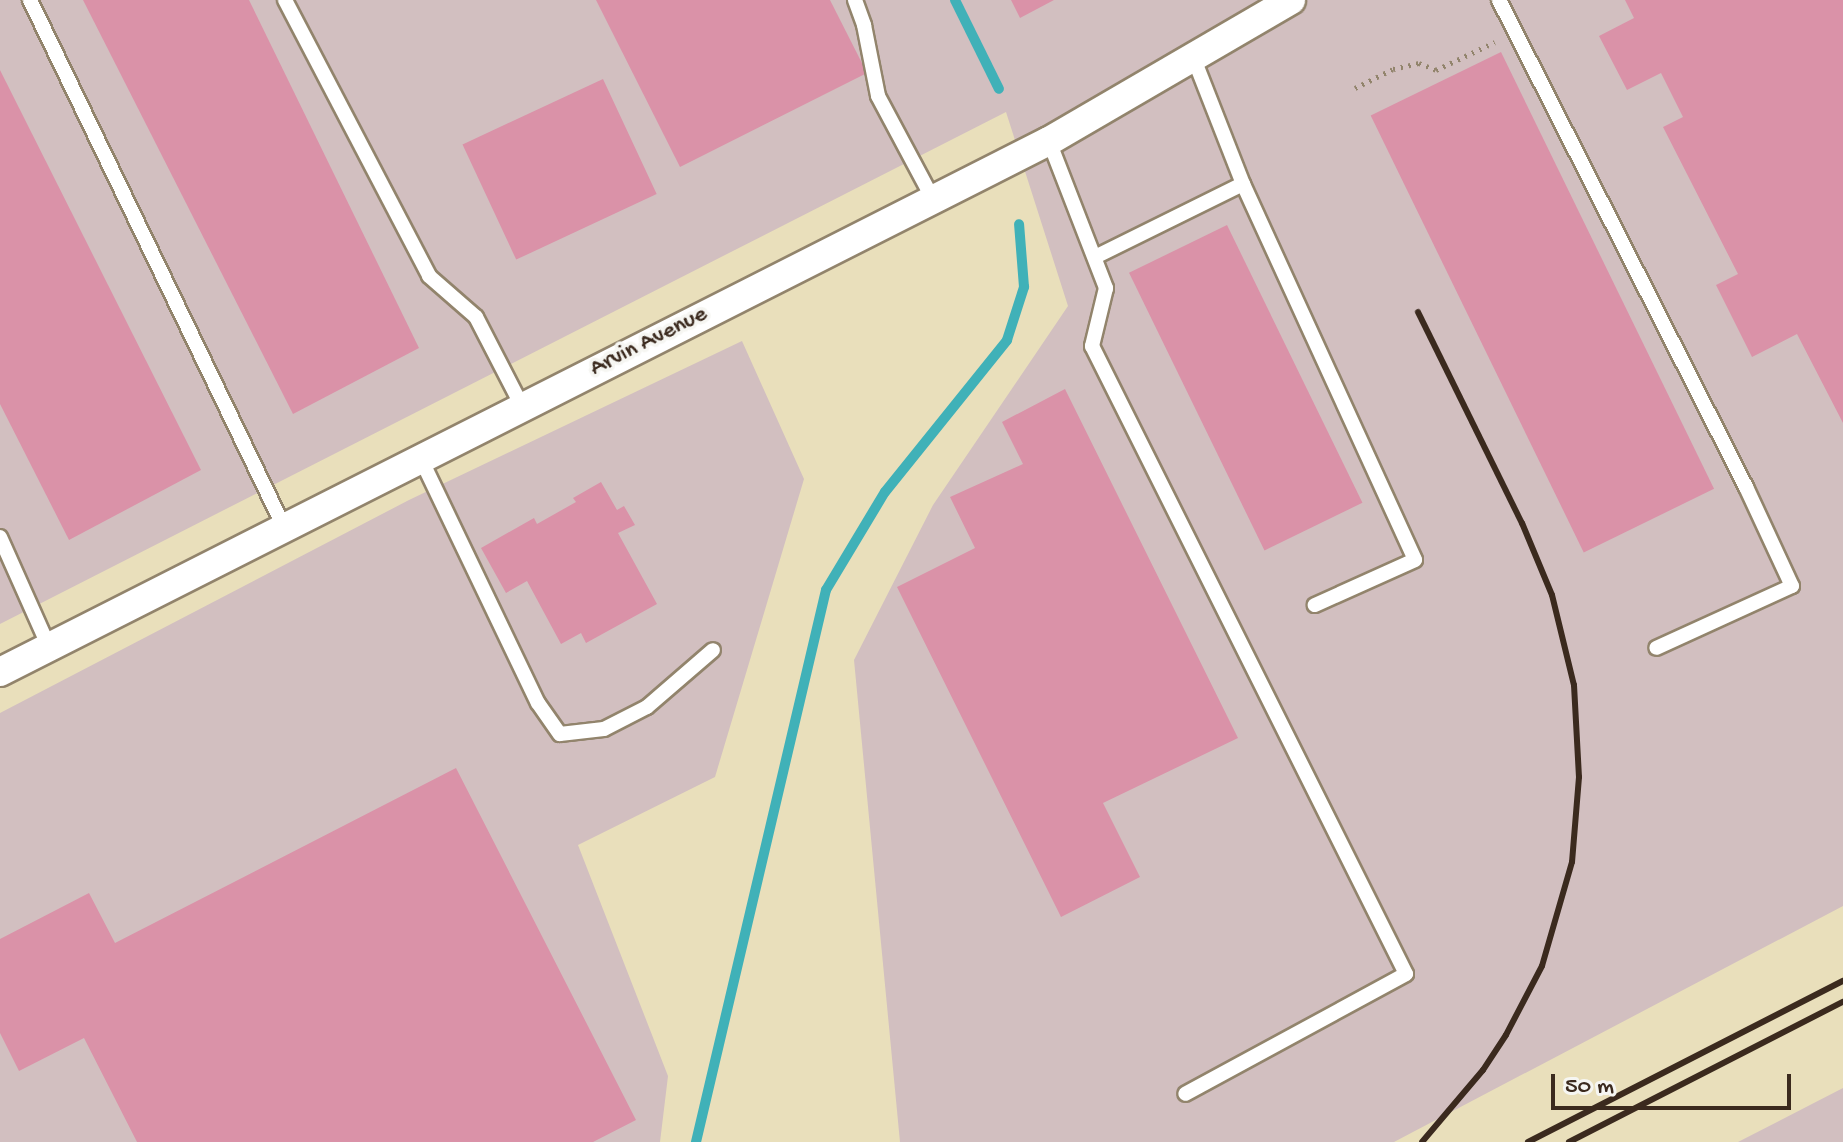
<!DOCTYPE html>
<style>
body{margin:0}
#map{position:relative;width:1843px;height:1142px;overflow:hidden;background:#e9dfbb;font-family:"Gochi Hand",sans-serif}
div>[style]{position:absolute}
[style*='--x']{left:calc(var(--x)*1px);top:calc(var(--y)*1px);width:calc(var(--w)*1px);rotate:calc(var(--a)*1deg)}
.industrial>*{inset:0;background:#d2bfc0}
.stream>*{height:10px;margin:-5px;padding:0 5px;transform-origin:5px;border-radius:5px;background:#40b1b8}
.building>*{inset:0;background:#da92a8;transform-origin:0 0}
.path>*{height:5px;margin-top:-2.5px;transform-origin:0;background:repeating-linear-gradient(90deg,#92846c 0 2px,transparent 0 8px)}
.roads{filter:drop-shadow(2px 0 #92846c) drop-shadow(-2px 0 #92846c) drop-shadow(0 2px #92846c) drop-shadow(0 -2px #92846c)}
.lane>*{height:14px;margin:-7px;padding:0 7px;transform-origin:7px;border-radius:7px;background:#fff}
.street>*{height:28px;margin:-14px;padding:0 14px;transform-origin:14px;border-radius:14px;background:#fff}
.rail>*{height:6px;margin:-3px;padding:0 3px;transform-origin:3px;border-radius:3px;background:#3b2a1e}
span{translate:-50% -50%;white-space:nowrap;text-align:center;line-height:1.15;-webkit-text-stroke:7px #f6f6f2;paint-order:stroke}
.street-label{font-size:24px;color:#3b2a1e}
.scale{position:absolute;left:1551px;top:1074px;width:240px;height:36px;box-sizing:border-box;border:4px solid #3b2a1e;border-top:0;padding-left:10px;font-size:24px;line-height:28px;white-space:nowrap;color:#3b2a1e;-webkit-text-stroke:6px #f6f6f2;paint-order:stroke}
</style>
<div id="map">
<div class="industrial">
<i style="clip-path:polygon(0 0,1843px 0,1843px 906px,1394px 1142px,900px 1142px,854px 660px,933px 505px,1068px 306px,1006px 112px,0 624px)"></i>
<i style="clip-path:polygon(742px 341px,804px 479px,715px 777px,578px 845px,668px 1076px,660px 1142px,0 1142px,0 713px,409px 500px)"></i>
<i style="clip-path:polygon(1843px 1088px,1843px 1142px,1738px 1142px)"></i>
</div>
<div class="stream">
<i style="--x:955;--y:0;--w:99;--a:63.7"></i>
<i style="--x:696;--y:1142;--w:567;--a:-76.75"></i>
<i style="--x:826;--y:590;--w:114;--a:-59"></i>
<i style="--x:885;--y:492;--w:195;--a:-51.2"></i>
<i style="--x:1007;--y:340;--w:56;--a:-72.2"></i>
<i style="--x:1024;--y:287;--w:63;--a:-94.5"></i>
</div>
<div class="building">
<i style="clip-path:polygon(83px 0,249px 0,419px 348px,293px 414px)"></i>
<i style="clip-path:polygon(596px 0,830px 0,867px 73px,680px 167px)"></i>
<i style="clip-path:polygon(1011px 0,1054px 0,1020px 18px)"></i>
<i style="clip-path:polygon(1625px 0,1843px 0,1843px 423px,1797px 334px,1752px 357px,1716px 285px,1738px 274px,1663px 127px,1683px 117px,1661px 73px,1627px 90px,1599px 36px,1634px 18px)"></i>
<i style="left:1501px;top:52px;width:486px;height:145px;rotate:64deg"></i>
<i style="clip-path:polygon(0 70px,201px 470px,69px 540px,0 404px)"></i>
<i style="left:603px;top:79px;width:127px;height:155px;rotate:65deg"></i>
<i style="left:1227px;top:225px;width:309px;height:109px;rotate:64deg"></i>
<i style="clip-path:polygon(1065px 389px,1238px 738px,1103px 803px,1140px 877px,1061px 917px,897px 587px,975px 548px,950px 497px,1023px 464px,1002px 422px)"></i>
<i style="clip-path:polygon(601px 482px,617px 510px,624px 506px,635px 525px,618px 533px,657px 604px,586px 643px,581px 633px,561px 644px,527px 581px,506px 593px,481px 548px,534px 518px,537px 524px,576px 502px,573px 498px)"></i>
<i style="clip-path:polygon(456px 768px,636px 1120px,593px 1142px,137px 1142px,84px 1038px,19px 1071px,0 1033px,0 939px,89px 893px,115px 943px)"></i>
</div>
<div class="path">
<i style="--x:1355;--y:88;--w:42;--a:-26.6"></i>
<i style="--x:1393;--y:69;--w:27;--a:-13"></i>
<i style="--x:1419;--y:63;--w:18;--a:22"></i>
<i style="--x:1436;--y:70;--w:65;--a:-25.4"></i>
</div>
<div class="roads">
<div class="lane">
<i style="--x:30;--y:0;--w:585;--a:64.27"></i>
<i style="--x:285;--y:0;--w:311;--a:62.4"></i>
<i style="--x:429;--y:276;--w:62;--a:41.1"></i>
<i style="--x:476;--y:317;--w:100;--a:62.7"></i>
<i style="--x:855;--y:0;--w:27;--a:70"></i>
<i style="--x:864;--y:25;--w:72;--a:78.8"></i>
<i style="--x:878;--y:96;--w:117;--a:61.9"></i>
<i style="--x:1499;--y:0;--w:546;--a:63.11"></i>
<i style="--x:1746;--y:487;--w:109;--a:65.1"></i>
<i style="--x:1792;--y:586;--w:149;--a:155.5"></i>
<i style="--x:1049;--y:141;--w:158;--a:68.8"></i>
<i style="--x:1106;--y:288;--w:60;--a:103.6"></i>
<i style="--x:1092;--y:346;--w:702;--a:63.43"></i>
<i style="--x:1406;--y:974;--w:251;--a:151.5"></i>
<i style="--x:1243;--y:184;--w:413;--a:65.4"></i>
<i style="--x:1415;--y:560;--w:110;--a:155.8"></i>
<i style="--x:1095;--y:257;--w:165;--a:-26.3"></i>
<i style="--x:1243;--y:184;--w:134;--a:-111.4"></i>
<i style="--x:420;--y:457;--w:273;--a:64.4"></i>
<i style="--x:538;--y:703;--w:38;--a:55"></i>
<i style="--x:560;--y:734;--w:44;--a:-6.5"></i>
<i style="--x:604;--y:729;--w:48;--a:-27.1"></i>
<i style="--x:647;--y:707;--w:87;--a:-40.8"></i>
<i style="--x:0;--y:537;--w:120;--a:66"></i>
</div>
<div class="street">
<i style="--x:0;--y:672;--w:1176;--a:-26.85"></i>
<i style="--x:1049;--y:141;--w:280;--a:-30.2"></i>
</div>
</div>
<div class="rail">
<i style="--x:1418;--y:312;--w:235;--a:63.8"></i>
<i style="--x:1522;--y:523;--w:78;--a:67.4"></i>
<i style="--x:1552;--y:595;--w:93;--a:76.3"></i>
<i style="--x:1574;--y:685;--w:92;--a:86.9"></i>
<i style="--x:1579;--y:777;--w:85;--a:94.7"></i>
<i style="--x:1572;--y:862;--w:108;--a:106.1"></i>
<i style="--x:1542;--y:966;--w:78;--a:117.6"></i>
<i style="--x:1506;--y:1035;--w:42;--a:123.3"></i>
<i style="--x:1483;--y:1070;--w:94;--a:130.3"></i>
<i style="--x:1528;--y:1142;--w:354;--a:-27.1"></i>
<i style="--x:1569;--y:1142;--w:308;--a:-27.1"></i>
</div>
<div class="street-label">
<span style="left:649px;top:342px;rotate:-27deg">Arvin Avenue</span>
</div>
<div class="scale">50 m</div>
</div>
